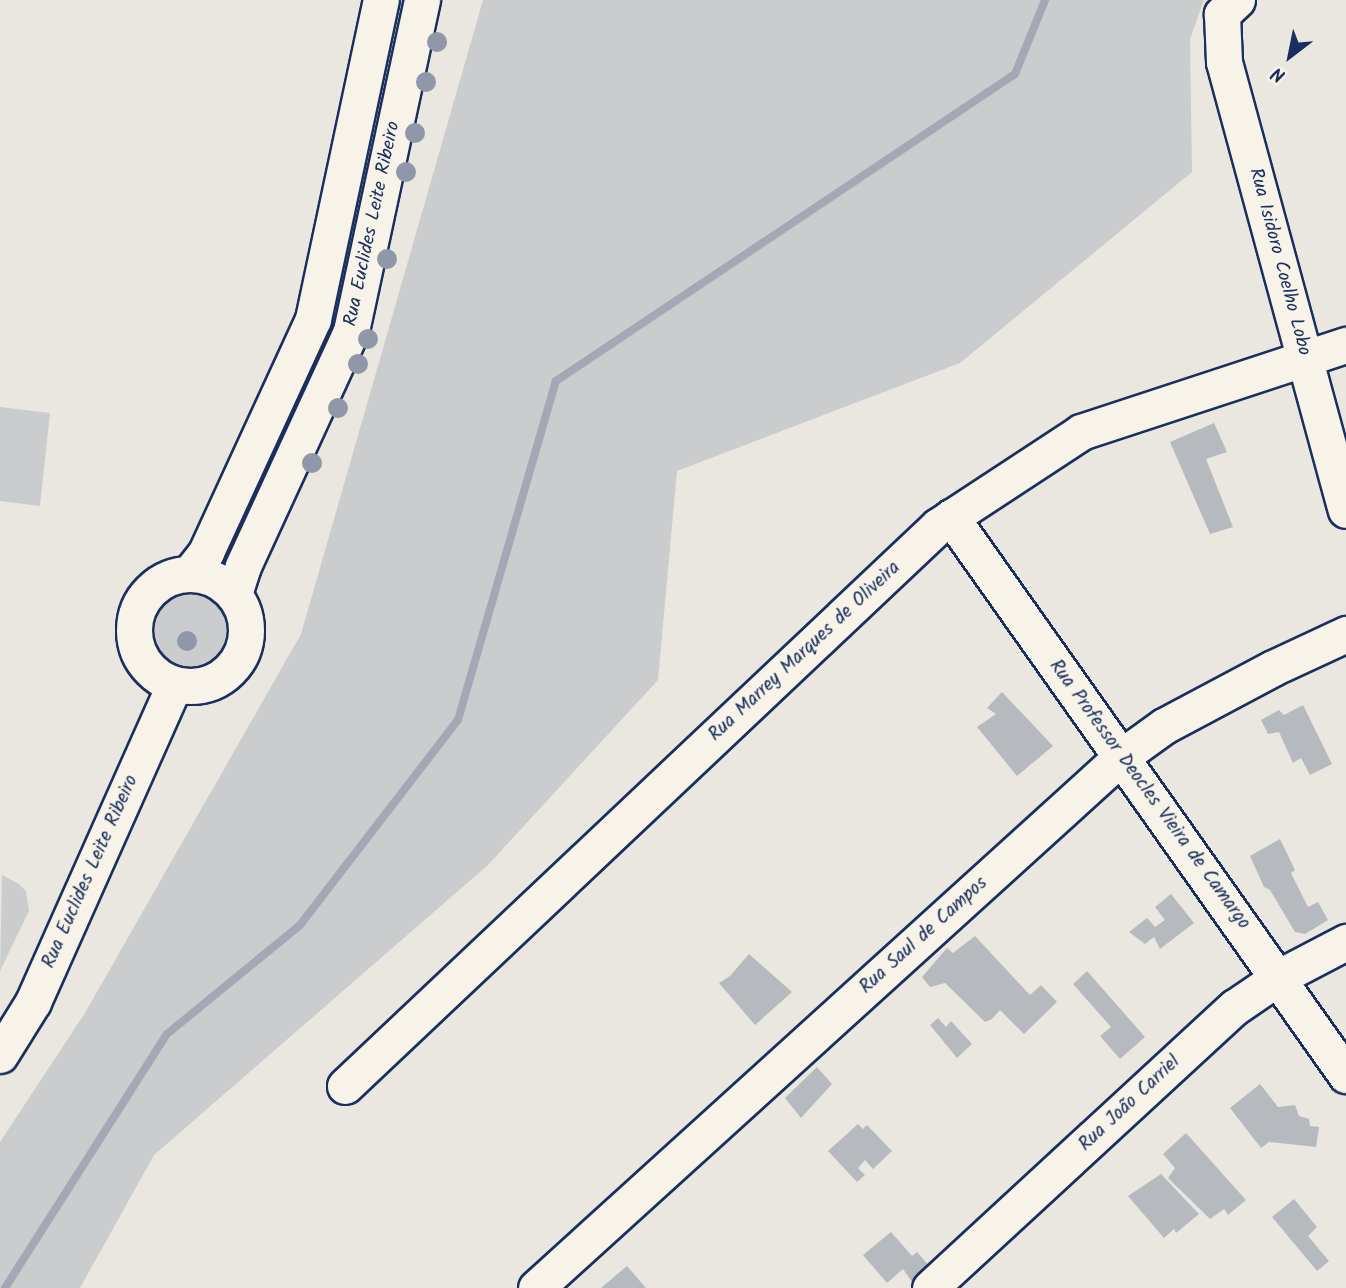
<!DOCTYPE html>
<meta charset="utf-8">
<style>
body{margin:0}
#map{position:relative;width:1346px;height:1288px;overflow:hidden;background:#eae7e0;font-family:Kalam,sans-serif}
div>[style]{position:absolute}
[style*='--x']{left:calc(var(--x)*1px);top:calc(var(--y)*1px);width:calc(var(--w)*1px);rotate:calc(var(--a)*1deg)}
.green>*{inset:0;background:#cbcccd}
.round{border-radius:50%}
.stream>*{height:8px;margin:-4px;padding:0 4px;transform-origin:4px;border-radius:4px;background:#a3a8b4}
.building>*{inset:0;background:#b6babf}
.roads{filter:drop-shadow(2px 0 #1b2f5e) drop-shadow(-2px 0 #1b2f5e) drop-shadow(0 2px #1b2f5e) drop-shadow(0 -2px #1b2f5e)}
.minor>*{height:35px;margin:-17.5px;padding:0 17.5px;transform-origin:17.5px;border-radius:17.5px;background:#f7f3e8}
.minor>.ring{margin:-17.5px;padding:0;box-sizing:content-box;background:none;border:35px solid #f7f3e8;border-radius:50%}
.trees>*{width:20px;height:20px;margin:-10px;border-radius:50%;background:#9097a8}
span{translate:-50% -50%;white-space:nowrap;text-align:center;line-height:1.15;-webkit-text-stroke:7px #f7f3e8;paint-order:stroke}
.street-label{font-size:19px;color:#1b2f5e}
.north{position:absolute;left:1255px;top:21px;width:70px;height:70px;-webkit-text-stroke:5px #f7f3e8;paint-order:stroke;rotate:212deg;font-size:19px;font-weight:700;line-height:28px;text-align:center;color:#1b2f5e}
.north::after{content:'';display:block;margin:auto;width:24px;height:32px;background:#1b2f5e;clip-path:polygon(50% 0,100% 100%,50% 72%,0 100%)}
</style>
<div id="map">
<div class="green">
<i style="clip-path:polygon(483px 0,1204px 0,1190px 39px,1192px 172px,960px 363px,677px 471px,658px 680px,488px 865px,154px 1155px,80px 1288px,0 1288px,0 1142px,85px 1013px,301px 634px)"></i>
<i style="clip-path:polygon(0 407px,50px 413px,40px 506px,0 501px)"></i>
<i class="round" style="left:143px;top:583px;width:94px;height:94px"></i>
<i style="clip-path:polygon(2px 875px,19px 884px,26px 891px,29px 911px,0 971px)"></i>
</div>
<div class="stream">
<i style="--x:5;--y:1288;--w:301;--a:-57.5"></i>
<i style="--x:167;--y:1034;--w:172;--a:-39.3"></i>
<i style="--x:300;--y:925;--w:259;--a:-52.4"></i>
<i style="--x:458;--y:720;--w:353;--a:-73.9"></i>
<i style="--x:556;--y:381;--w:552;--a:-33.78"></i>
<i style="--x:1015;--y:74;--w:80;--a:-67.9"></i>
</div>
<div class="building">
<i style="clip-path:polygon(1214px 423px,1227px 452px,1206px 459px,1233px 527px,1210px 534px,1170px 442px)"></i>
<i style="clip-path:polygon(1002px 692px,1053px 746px,1017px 776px,977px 727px,996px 714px,987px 708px)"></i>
<i style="clip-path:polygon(1303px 705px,1332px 764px,1310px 775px,1301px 758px,1293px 763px,1279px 732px,1268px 734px,1261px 720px,1279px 710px,1284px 715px)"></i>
<i style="clip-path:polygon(1280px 839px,1295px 870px,1291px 873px,1308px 907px,1318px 902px,1328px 920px,1305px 934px,1295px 932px,1270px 890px,1264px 887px,1250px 856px)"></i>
<i style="clip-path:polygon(1171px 894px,1194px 923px,1160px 949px,1154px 937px,1145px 944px,1129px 932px,1147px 918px,1155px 927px,1165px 920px,1155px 907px)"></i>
<i style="clip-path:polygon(975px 936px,1030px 995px,1041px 985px,1057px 1002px,1024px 1034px,1000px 1010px,992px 1019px,985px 1022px,945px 983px,930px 987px,922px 977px,947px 948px,953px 953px)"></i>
<i style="clip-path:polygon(749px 954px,792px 992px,755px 1025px,719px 983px,730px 976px)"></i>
<i style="clip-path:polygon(1087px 971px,1145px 1037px,1120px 1059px,1100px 1036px,1111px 1027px,1073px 984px)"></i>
<i style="clip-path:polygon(938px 1018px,946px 1027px,951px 1021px,972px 1044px,957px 1058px,930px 1025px)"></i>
<i style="clip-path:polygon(817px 1067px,832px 1084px,801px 1118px,785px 1098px)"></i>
<i style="clip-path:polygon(1260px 1084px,1278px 1107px,1295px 1105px,1299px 1116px,1309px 1119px,1310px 1126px,1319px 1127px,1316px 1147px,1269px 1142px,1261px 1148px,1230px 1108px)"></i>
<i style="clip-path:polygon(858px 1124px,863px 1129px,867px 1125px,892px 1151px,873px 1169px,865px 1160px,858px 1168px,865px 1175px,857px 1182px,828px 1151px)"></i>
<i style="clip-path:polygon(1186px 1133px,1246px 1200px,1228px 1215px,1224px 1209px,1210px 1219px,1168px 1178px,1175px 1168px,1163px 1154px)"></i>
<i style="clip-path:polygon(1161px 1174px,1199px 1214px,1176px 1233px,1174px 1229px,1164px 1238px,1128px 1196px)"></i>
<i style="clip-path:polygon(1294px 1199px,1317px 1227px,1308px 1236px,1329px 1261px,1317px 1271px,1272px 1217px)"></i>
<i style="clip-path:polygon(891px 1232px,912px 1256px,917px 1252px,930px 1267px,912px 1282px,903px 1269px,887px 1283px,863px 1255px)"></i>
<i style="clip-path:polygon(627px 1266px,646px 1288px,601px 1288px)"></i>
</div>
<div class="roads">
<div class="minor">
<i style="--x:1237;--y:0;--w:21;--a:137"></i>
<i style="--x:1222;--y:14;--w:48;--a:87.6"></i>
<i style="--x:1224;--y:62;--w:464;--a:74.8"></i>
<i style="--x:951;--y:517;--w:684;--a:54.71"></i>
<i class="ring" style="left:134px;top:574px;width:77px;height:77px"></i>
<i style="--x:189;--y:574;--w:28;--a:-52"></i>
<i style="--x:206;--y:552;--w:256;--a:-65.3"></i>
<i style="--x:313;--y:319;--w:326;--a:-78"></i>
<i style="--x:234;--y:594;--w:29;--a:-72"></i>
<i style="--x:243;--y:566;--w:259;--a:-65.3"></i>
<i style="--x:351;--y:331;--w:339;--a:-77.9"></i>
<i style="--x:0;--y:1055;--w:62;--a:-58.1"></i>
<i style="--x:33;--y:1002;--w:347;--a:-66"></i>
<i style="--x:345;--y:1086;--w:816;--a:-43.36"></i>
<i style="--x:938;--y:526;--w:171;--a:-33.3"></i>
<i style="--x:1081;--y:432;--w:279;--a:-18.2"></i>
<i style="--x:536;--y:1288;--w:790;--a:-42.23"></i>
<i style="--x:1121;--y:757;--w:53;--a:-35.8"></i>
<i style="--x:1164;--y:726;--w:123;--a:-28"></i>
<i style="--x:1273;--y:668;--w:81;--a:-25"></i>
<i style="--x:930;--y:1288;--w:415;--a:-42.7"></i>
<i style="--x:1235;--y:1007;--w:53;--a:-34.3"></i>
<i style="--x:1279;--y:977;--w:76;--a:-27.6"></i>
</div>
</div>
<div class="trees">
<i style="left:437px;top:42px"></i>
<i style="left:426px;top:82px"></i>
<i style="left:415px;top:133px"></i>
<i style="left:406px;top:172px"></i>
<i style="left:387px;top:259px"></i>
<i style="left:368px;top:339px"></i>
<i style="left:358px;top:364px"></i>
<i style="left:338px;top:408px"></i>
<i style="left:312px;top:463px"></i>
<i style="left:187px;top:641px"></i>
</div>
<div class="street-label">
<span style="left:373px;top:224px;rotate:-78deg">Rua Euclides Leite Ribeiro</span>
<span style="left:1279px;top:262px;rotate:75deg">Rua Isidoro Coelho Lobo</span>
<span style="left:805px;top:652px;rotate:-43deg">Rua Marrey Marques de Oliveira</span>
<span style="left:1149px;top:795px;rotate:54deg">Rua Professor Deocles Vieira de Camargo</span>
<span style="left:91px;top:872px;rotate:-66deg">Rua Euclides Leite Ribeiro</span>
<span style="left:924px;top:936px;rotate:-42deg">Rua Saul de Campos</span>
<span style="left:1130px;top:1104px;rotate:-43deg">Rua João Carriel</span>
</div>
<div class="north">N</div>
</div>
